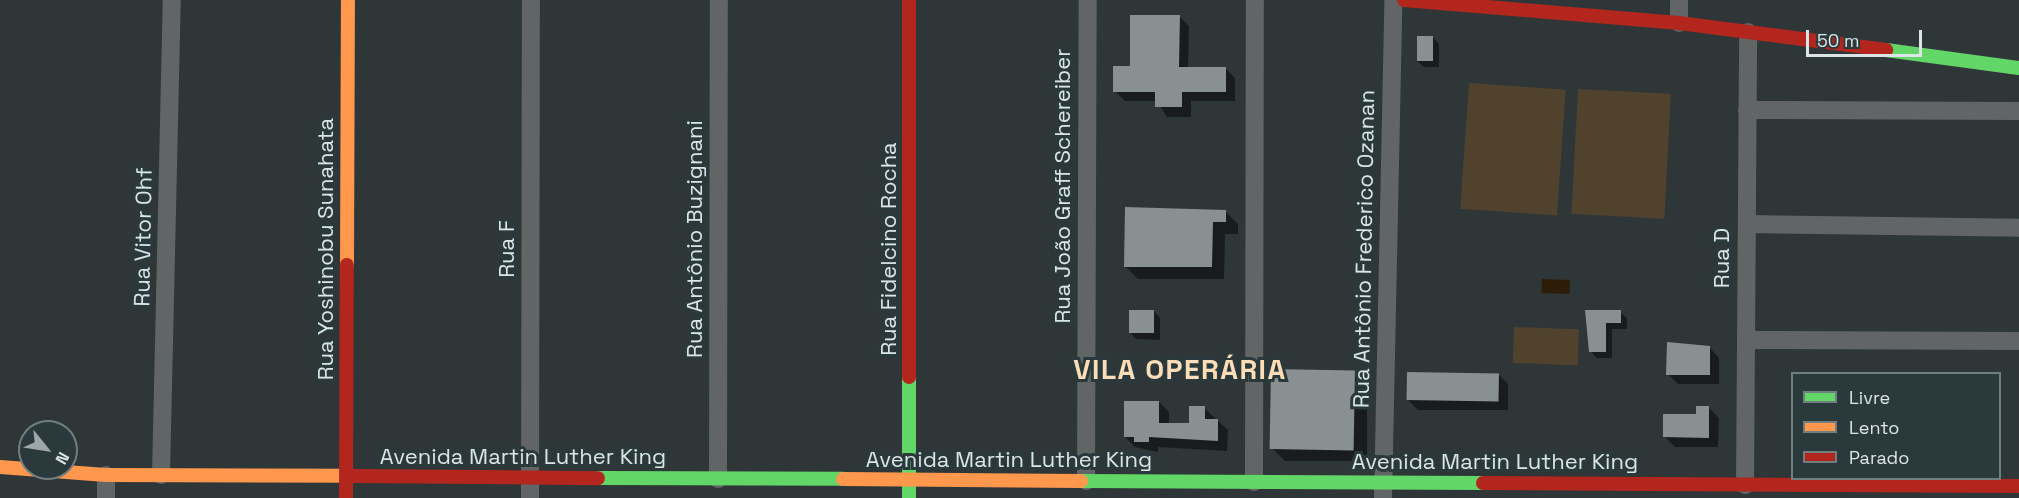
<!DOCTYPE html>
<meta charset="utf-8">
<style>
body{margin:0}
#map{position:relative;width:2019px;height:498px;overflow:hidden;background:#2e3638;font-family:"Space Grotesk",sans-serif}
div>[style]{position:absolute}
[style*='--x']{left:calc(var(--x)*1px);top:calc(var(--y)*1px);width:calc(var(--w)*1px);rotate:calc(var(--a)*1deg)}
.green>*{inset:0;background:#51422e;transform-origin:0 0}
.water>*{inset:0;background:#2d1d08;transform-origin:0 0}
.shadow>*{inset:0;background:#0007}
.building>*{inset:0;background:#899091;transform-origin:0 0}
.street>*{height:18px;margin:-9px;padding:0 9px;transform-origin:9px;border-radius:9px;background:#616565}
.fast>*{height:14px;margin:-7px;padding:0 7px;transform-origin:7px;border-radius:7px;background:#63d668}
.slow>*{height:14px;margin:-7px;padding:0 7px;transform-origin:7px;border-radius:7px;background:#ff974d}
.jam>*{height:14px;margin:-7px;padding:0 7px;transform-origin:7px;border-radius:7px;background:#b3261e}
span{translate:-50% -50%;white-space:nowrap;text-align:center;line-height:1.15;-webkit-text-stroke:6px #2a3a3c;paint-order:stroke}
.street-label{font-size:22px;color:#dbe5e6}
.district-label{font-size:28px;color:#fdddb8;font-weight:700;letter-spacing:1.5px}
.legend{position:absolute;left:1791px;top:372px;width:210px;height:108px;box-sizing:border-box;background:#2a3a3c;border:2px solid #717e80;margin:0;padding:8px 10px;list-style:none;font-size:18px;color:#dbe5e6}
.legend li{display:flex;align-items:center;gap:12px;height:30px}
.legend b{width:30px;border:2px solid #717e80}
.north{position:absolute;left:18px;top:420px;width:60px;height:60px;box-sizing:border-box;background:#2a3a3c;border:2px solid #717e80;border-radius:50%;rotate:120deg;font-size:16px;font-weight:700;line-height:24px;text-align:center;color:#dbe5e6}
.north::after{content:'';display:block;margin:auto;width:21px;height:27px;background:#9ea8a9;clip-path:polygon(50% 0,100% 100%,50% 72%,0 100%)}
.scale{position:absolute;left:1806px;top:30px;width:116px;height:27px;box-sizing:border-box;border:3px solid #dbe5e6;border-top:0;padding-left:8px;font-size:18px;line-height:21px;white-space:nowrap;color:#dbe5e6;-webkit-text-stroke:4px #2a3a3c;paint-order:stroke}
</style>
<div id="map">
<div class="green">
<i style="left:1469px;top:83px;width:97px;height:126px;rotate:4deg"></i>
<i style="left:1578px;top:89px;width:93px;height:125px;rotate:3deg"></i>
<i style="left:1514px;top:327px;width:65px;height:36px;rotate:2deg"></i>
</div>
<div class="water">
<i style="left:1542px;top:279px;width:28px;height:14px;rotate:2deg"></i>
</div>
<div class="shadow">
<i style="clip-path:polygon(1179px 16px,1189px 26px,1188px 68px,1225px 68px,1235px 78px,1235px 101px,1191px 101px,1191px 117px,1167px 117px,1157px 101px,1125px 101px,1115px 91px)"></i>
<i style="clip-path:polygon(1433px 37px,1439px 44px,1439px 67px,1424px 67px,1417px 61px)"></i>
<i style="clip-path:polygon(1225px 211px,1238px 224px,1238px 234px,1225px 234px,1224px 279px,1138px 279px,1126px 267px)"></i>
<i style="clip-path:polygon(1154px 311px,1160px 318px,1160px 340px,1136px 339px,1130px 333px)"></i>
<i style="clip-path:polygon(1587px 311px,1620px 312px,1627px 318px,1627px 329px,1612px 329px,1612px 358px,1597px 358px,1590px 351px)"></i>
<i style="clip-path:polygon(1709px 347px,1719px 358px,1719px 384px,1678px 384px,1668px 374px)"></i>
<i style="clip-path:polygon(1354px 371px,1367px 384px,1367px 461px,1285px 461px,1272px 448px)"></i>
<i style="clip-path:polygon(1498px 374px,1508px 384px,1508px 410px,1418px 410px,1408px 400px)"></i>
<i style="clip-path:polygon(1159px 402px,1169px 412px,1169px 425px,1190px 424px,1204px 408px,1228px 430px,1227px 451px,1158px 447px,1158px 452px,1135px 447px,1125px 437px)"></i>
<i style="clip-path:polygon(1709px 408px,1719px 418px,1718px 447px,1675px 447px,1665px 437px)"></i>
</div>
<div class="building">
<i style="clip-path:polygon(1130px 15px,1180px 15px,1179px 67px,1226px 67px,1226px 92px,1182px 92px,1182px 107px,1155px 107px,1155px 92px,1113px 92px,1113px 66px,1130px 66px)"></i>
<i style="left:1417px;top:36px;width:16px;height:25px"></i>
<i style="clip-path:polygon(1125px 207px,1226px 210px,1226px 222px,1213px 222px,1212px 267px,1124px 267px)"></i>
<i style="left:1129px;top:310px;width:25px;height:23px"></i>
<i style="clip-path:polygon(1585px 310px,1621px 310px,1621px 323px,1606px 323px,1606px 352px,1589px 352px)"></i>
<i style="clip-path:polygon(1667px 342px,1710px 346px,1710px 375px,1666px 375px)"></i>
<i style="left:1271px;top:369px;width:84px;height:80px;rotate:1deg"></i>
<i style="left:1407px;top:372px;width:92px;height:28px;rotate:1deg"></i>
<i style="clip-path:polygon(1124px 401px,1159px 401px,1159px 423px,1189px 423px,1189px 406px,1205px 406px,1205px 419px,1218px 419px,1218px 441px,1149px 437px,1149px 442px,1134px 442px,1134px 437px,1124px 437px)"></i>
<i style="clip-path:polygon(1696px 406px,1709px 406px,1709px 438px,1663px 437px,1663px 414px,1696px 414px)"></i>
</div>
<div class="street">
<i style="--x:1679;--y:23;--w:23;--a:-90"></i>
<i style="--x:1747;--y:110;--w:272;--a:0.2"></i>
<i style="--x:1747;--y:224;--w:272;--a:0.8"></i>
<i style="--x:1746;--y:340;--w:273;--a:0.2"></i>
<i style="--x:161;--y:475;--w:475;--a:-88.7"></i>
<i style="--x:718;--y:479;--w:479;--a:-89.9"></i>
<i style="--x:1086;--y:481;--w:481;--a:-89.8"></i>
<i style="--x:1254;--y:482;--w:482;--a:-89.9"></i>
<i style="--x:1745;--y:485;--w:453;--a:-89.6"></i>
<i style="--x:106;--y:498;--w:23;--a:-90"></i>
<i style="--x:530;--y:498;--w:498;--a:-89.9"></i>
<i style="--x:1383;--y:498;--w:498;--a:-88.8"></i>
</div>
<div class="fast">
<i style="--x:1886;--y:50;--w:134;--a:7.7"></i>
<i style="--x:909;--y:377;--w:121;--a:90"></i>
<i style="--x:598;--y:478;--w:245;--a:0.2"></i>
<i style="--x:1081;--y:481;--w:402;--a:0.3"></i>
</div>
<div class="slow">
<i style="--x:347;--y:265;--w:265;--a:-89.8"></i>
<i style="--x:0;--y:467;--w:106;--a:4.3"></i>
<i style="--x:106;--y:475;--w:247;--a:0.2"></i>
<i style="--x:843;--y:479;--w:238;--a:0.5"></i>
</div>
<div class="jam">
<i style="--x:909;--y:0;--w:377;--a:90"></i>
<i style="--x:1404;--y:0;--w:276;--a:4.8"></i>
<i style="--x:1679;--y:23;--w:209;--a:7.4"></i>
<i style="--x:353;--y:476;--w:245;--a:0.5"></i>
<i style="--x:1483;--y:483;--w:536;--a:0.32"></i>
<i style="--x:346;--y:498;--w:233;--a:-89.8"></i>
</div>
<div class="street-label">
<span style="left:1063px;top:186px;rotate:-90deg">Rua João Graff Schereiber</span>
<span style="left:143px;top:237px;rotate:-89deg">Rua Vitor Ohf</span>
<span style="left:695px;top:239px;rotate:-90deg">Rua Antônio Buzignani</span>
<span style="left:326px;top:249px;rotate:-90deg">Rua Yoshinobu Sunahata</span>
<span style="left:507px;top:249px;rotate:-90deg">Rua F</span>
<span style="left:889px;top:249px;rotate:-90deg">Rua Fidelcino Rocha</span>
<span style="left:1364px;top:249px;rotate:-89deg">Rua Antônio Frederico Ozanan</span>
<span style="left:1722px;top:258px;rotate:-90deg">Rua D</span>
<span style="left:523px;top:457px">Avenida Martin Luther King</span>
<span style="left:1009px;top:460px">Avenida Martin Luther King</span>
<span style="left:1495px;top:462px">Avenida Martin Luther King</span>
</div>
<div class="district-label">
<span style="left:1180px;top:369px">VILA OPERÁRIA</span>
</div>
<ul class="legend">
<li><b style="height:8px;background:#63d668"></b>Livre</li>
<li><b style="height:8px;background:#ff974d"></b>Lento</li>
<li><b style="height:8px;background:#b3261e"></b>Parado</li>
</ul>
<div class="north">N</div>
<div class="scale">50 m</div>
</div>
